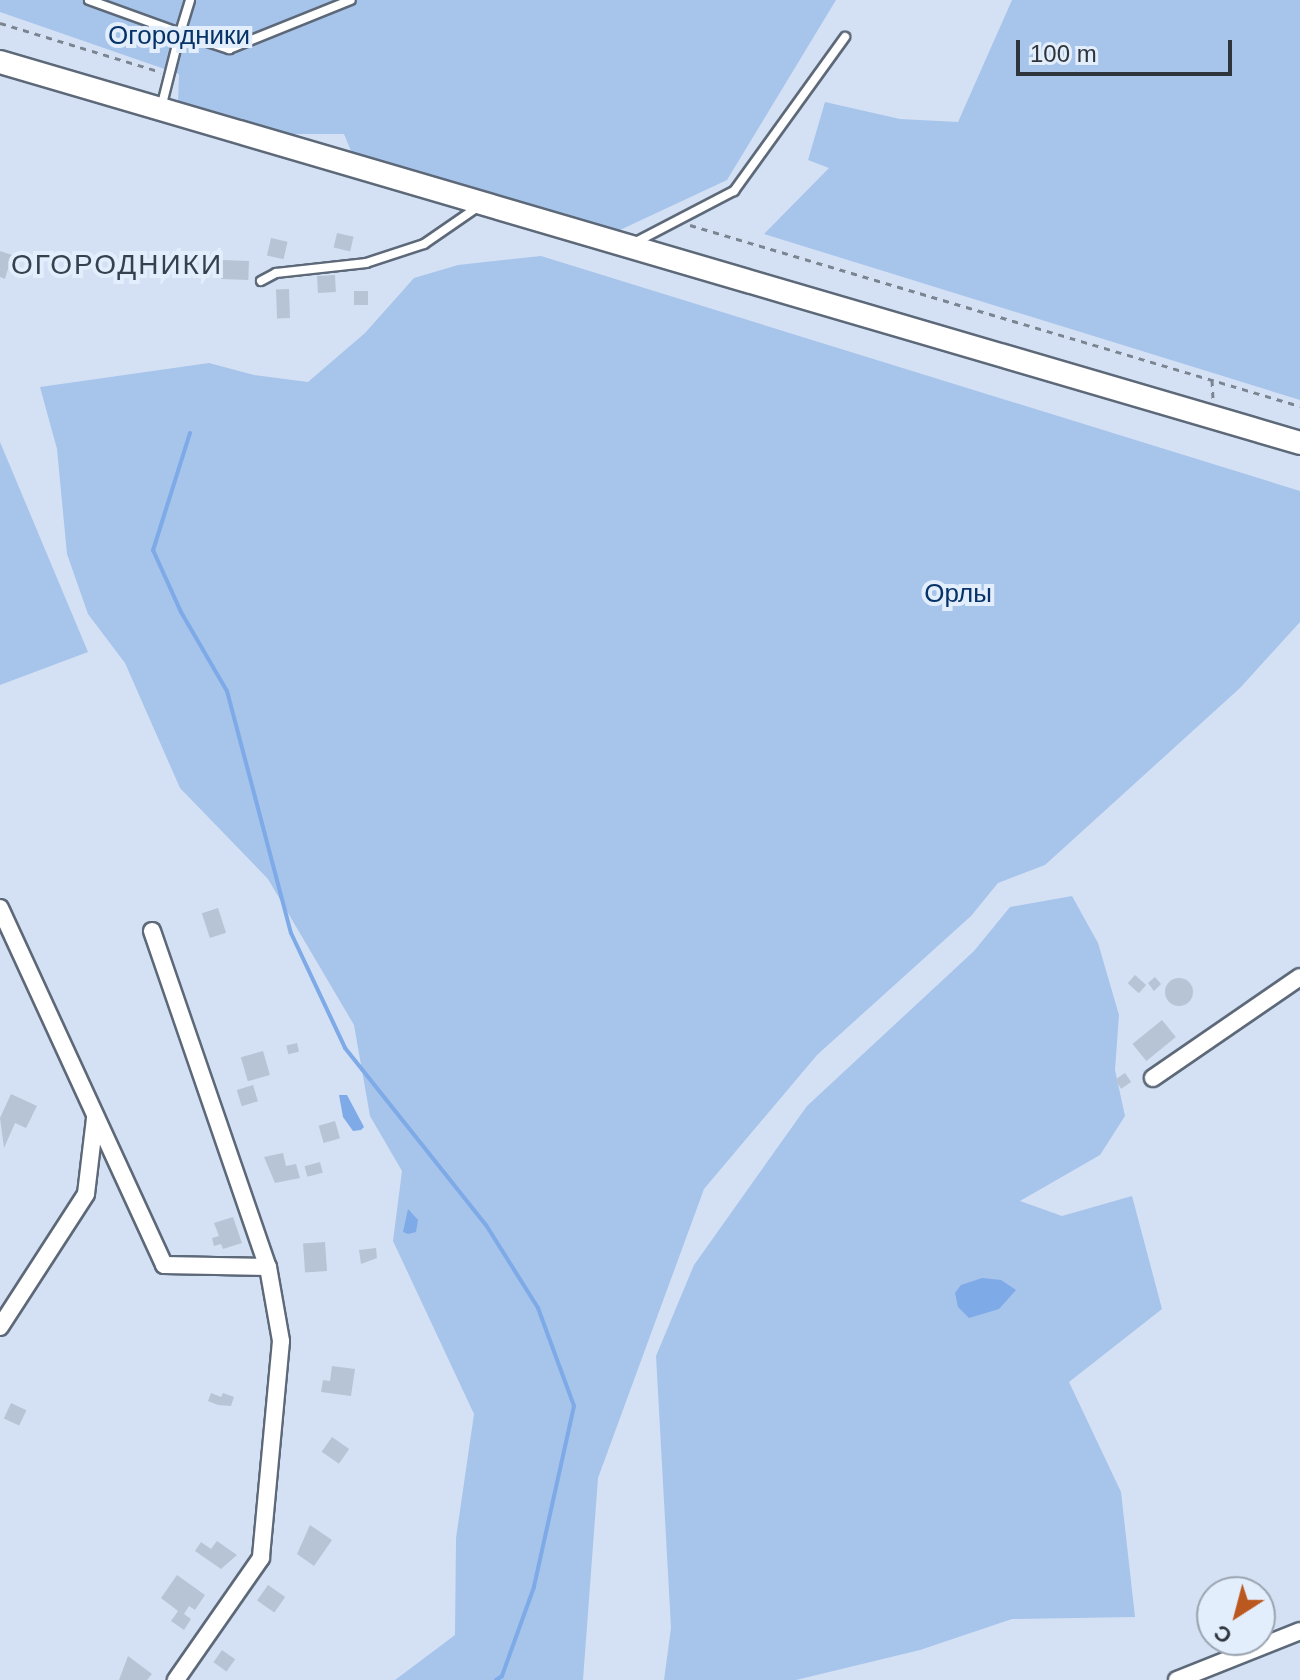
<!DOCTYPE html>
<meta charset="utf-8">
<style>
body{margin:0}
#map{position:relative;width:1300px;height:1680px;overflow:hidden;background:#d4e1f4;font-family:Helvetica,sans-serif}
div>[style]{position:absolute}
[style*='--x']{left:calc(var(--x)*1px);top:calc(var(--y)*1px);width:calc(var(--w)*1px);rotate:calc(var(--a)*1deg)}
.green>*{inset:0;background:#a7c4eb}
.water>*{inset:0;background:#7eaae7}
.stream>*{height:4px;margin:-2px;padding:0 2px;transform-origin:2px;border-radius:2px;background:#7eaae7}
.building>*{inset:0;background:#b6c4d6;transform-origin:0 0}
.round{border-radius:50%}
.path>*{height:3px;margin-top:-1.5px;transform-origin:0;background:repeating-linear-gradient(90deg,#7b8491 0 6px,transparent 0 12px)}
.roads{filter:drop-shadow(2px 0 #5d6979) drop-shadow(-2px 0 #5d6979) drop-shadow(0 2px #5d6979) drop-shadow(0 -2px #5d6979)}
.lane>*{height:8px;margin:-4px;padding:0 4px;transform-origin:4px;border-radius:4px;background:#fff}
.street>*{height:16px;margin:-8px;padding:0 8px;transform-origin:8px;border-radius:8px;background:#fff}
.secondary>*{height:22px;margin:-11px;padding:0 11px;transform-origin:11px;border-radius:11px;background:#fff}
span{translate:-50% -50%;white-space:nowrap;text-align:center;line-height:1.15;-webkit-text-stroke:8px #e3eefd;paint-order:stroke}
.park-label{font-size:26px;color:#073369}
.neighbourhood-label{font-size:28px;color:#364150;letter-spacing:2px}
.north{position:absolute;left:1196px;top:1576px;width:80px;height:80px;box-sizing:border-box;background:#e3eefd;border:2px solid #9ba4b0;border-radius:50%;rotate:216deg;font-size:22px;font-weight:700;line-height:32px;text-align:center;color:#2f353c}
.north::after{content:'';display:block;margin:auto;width:28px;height:36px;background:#bb581f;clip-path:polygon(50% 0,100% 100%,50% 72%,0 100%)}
.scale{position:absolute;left:1016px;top:40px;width:216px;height:36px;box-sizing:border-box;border:4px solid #2f353c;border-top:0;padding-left:10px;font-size:24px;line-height:28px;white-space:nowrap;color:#2f353c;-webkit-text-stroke:6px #e3eefd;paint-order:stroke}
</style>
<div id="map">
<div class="green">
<i style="clip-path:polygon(0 0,836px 0,727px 180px,620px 230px,409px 173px,351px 151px,344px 134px,273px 134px,178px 104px,179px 74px,0 12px)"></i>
<i style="clip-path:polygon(1012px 0,1300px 0,1300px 400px,764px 234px,829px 168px,808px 160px,825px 102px,900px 119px,958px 122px)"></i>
<i style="clip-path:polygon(541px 256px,1300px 491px,1300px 622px,1240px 688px,1045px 865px,998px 883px,971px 916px,817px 1055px,704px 1189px,598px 1478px,583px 1680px,395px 1680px,455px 1635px,456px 1538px,474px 1414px,393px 1241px,402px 1171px,370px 1116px,354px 1025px,268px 879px,180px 788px,125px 663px,88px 614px,67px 554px,57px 449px,40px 387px,209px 363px,254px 375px,308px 382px,365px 333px,414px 278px,458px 265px)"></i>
<i style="clip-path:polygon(0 442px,88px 652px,0 685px)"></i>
<i style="clip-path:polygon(1072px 896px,1098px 943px,1119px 1015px,1115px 1070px,1125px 1116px,1100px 1155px,1020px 1201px,1062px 1216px,1132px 1196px,1162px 1309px,1069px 1382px,1121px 1492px,1135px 1617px,1012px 1619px,920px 1650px,796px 1680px,664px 1680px,671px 1628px,656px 1356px,694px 1265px,807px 1106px,974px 951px,1010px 907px)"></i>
</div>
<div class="water">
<i style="clip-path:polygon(339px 1095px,347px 1095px,364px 1127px,361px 1130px,353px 1131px,343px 1117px)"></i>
<i style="clip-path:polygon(408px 1209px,418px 1220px,416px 1232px,408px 1234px,403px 1232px)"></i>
<i style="clip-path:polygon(982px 1278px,1001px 1280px,1016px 1290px,999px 1309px,969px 1318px,958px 1307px,955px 1293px,961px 1285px)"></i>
</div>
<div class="stream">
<i style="--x:190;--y:433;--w:123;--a:107.5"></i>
<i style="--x:153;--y:550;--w:68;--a:65.7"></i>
<i style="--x:181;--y:612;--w:91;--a:59.8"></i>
<i style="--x:227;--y:691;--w:250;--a:75.2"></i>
<i style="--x:291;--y:933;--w:127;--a:64.8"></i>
<i style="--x:345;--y:1048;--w:226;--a:51.5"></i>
<i style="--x:486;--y:1225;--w:98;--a:57.9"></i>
<i style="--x:538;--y:1308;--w:104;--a:69.8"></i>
<i style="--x:574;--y:1406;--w:185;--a:102.5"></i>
<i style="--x:534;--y:1587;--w:95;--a:109.8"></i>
<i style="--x:502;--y:1676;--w:7;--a:146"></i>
</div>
<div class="building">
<i style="left:337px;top:233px;width:17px;height:15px;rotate:13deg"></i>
<i style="left:271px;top:238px;width:17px;height:18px;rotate:13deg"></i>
<i style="clip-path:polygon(0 251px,12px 255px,5px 279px,0 277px)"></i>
<i style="left:222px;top:260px;width:27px;height:19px;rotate:2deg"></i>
<i style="left:335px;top:275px;width:17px;height:18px;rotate:87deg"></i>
<i style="left:289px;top:289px;width:29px;height:13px;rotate:88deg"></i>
<i style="left:354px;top:291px;width:14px;height:14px"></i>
<i style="left:218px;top:908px;width:26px;height:17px;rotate:72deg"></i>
<i style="left:1135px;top:975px;width:15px;height:11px;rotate:42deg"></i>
<i style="clip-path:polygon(1155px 977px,1161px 984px,1154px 991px,1148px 983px)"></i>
<i class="round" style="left:1165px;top:978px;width:28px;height:28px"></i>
<i style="left:1162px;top:1020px;width:22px;height:38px;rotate:51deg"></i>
<i style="left:297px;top:1043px;width:9px;height:11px;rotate:77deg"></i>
<i style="left:263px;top:1051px;width:25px;height:23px;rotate:74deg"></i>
<i style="left:1125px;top:1073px;width:11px;height:12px;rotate:56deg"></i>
<i style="left:253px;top:1085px;width:17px;height:17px;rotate:73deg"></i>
<i style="clip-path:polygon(11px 1094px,37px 1106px,26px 1128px,15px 1123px,4px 1148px,0 1118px)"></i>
<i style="left:335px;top:1121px;width:18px;height:17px;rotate:74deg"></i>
<i style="clip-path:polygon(283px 1153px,286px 1166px,296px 1164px,300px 1178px,275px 1183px,264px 1157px)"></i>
<i style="left:320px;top:1162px;width:11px;height:16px;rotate:75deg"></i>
<i style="clip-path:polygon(233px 1217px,242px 1243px,223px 1249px,221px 1244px,214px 1246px,212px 1238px,219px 1236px,214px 1223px)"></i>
<i style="left:325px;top:1242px;width:29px;height:22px;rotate:86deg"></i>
<i style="clip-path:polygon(376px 1248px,377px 1258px,361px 1264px,359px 1250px)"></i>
<i style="clip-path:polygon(332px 1366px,355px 1369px,351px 1396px,321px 1392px,323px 1380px,330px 1381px)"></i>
<i style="clip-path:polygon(211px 1393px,221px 1397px,223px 1393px,234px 1397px,231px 1406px,218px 1405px,208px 1401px)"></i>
<i style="left:11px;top:1403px;width:17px;height:17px;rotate:25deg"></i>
<i style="left:332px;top:1437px;width:21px;height:18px;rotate:35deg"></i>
<i style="clip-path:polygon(310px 1525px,332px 1540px,314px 1566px,297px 1554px)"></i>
<i style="clip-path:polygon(217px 1541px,237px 1555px,221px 1569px,195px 1551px,201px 1542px,211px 1549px)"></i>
<i style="clip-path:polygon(177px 1575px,205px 1595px,195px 1610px,189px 1606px,184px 1614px,191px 1619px,184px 1630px,171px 1621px,178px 1611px,161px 1598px)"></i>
<i style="left:268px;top:1585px;width:21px;height:19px;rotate:35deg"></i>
<i style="left:222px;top:1650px;width:16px;height:15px;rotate:35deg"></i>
<i style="clip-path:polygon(128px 1656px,152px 1674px,147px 1680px,119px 1680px)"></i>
</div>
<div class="path">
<i style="--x:0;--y:23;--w:168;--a:16.9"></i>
<i style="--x:690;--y:225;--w:636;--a:16.53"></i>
<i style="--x:1212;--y:380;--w:20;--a:87"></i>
</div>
<div class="roads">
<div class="lane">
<i style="--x:89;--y:0;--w:97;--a:19.9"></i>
<i style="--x:180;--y:33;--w:34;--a:-73"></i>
<i style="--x:161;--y:108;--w:77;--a:-75.8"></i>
<i style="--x:180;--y:33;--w:52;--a:18.1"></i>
<i style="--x:229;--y:49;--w:131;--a:-21.9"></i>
<i style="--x:632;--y:244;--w:115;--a:-27.5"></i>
<i style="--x:734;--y:191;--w:190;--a:-54.2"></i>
<i style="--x:261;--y:281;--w:17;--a:-28"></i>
<i style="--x:276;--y:273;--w:91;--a:-6.3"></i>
<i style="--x:366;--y:263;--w:61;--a:-18.1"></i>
<i style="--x:424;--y:244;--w:67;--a:-34.6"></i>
</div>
<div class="street">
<i style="--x:0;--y:908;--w:393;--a:65.3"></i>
<i style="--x:164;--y:1265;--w:104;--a:1.1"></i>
<i style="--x:152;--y:931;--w:355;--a:71"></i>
<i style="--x:268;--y:1267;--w:75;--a:80"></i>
<i style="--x:281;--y:1341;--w:218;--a:95.3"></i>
<i style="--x:261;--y:1558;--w:149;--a:124.9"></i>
<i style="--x:1153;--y:1078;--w:178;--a:-34.5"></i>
<i style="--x:0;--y:1327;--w:158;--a:-57.1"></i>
<i style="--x:86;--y:1194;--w:77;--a:-83.2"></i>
<i style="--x:1177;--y:1680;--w:132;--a:-21.7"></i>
</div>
<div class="secondary">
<i style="--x:0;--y:62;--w:1355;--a:16.33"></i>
</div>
</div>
<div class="park-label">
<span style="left:179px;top:36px">Огородники</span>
<span style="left:958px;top:594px">Орлы</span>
</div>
<div class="neighbourhood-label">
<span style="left:117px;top:265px">ОГОРОДНИКИ</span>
</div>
<div class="north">С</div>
<div class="scale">100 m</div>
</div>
